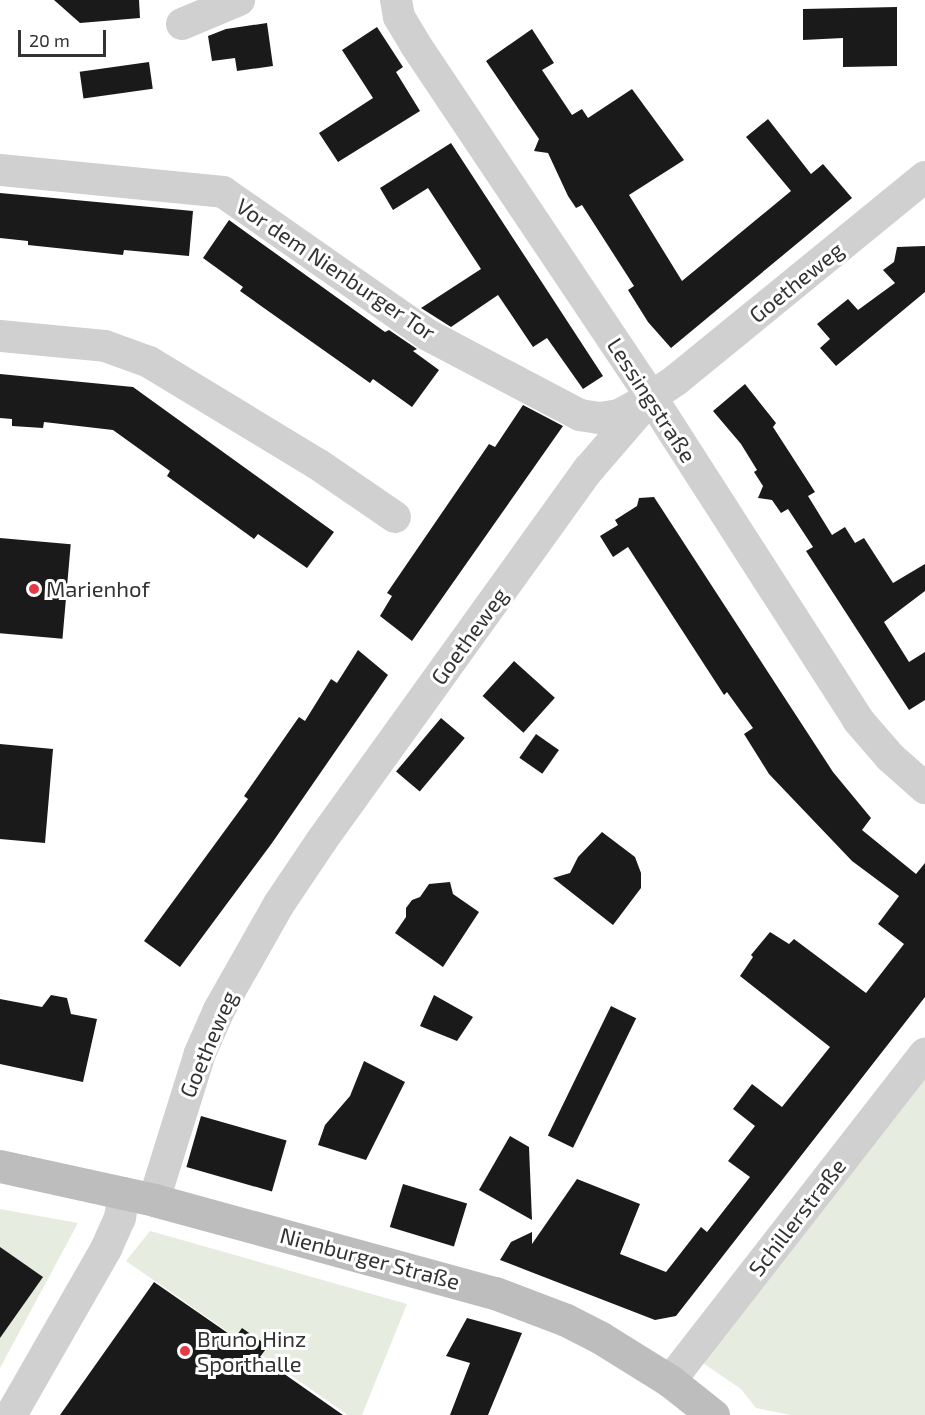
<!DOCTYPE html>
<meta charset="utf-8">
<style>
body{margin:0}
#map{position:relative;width:925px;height:1415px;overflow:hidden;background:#fff;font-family:"Exo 2",sans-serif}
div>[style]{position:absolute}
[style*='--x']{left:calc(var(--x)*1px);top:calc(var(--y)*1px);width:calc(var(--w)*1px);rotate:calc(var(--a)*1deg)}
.green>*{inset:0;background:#e6ecdf}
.building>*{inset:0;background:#1a1a1a;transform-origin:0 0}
.street>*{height:32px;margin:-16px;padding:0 16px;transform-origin:16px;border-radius:16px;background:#d0d0d0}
.secondary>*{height:33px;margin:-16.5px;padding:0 16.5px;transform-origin:16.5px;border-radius:16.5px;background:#bdbdbd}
.dots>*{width:16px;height:16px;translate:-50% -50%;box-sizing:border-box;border:3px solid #fff;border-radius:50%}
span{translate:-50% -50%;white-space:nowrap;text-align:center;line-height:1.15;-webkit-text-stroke:6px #fff;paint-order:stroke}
.street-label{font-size:22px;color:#333}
.poi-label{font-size:22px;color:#333}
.left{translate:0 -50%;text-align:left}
.scale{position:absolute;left:18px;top:30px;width:88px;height:27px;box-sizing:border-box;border:3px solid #333;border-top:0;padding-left:8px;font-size:18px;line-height:21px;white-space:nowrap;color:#333;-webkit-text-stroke:4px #fff;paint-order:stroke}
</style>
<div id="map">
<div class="green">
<i style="clip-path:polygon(925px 1066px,925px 1415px,791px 1415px,756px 1408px,741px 1389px,700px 1361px)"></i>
<i style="clip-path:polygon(0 1209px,78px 1223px,0 1368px)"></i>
<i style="clip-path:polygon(150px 1231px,407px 1304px,362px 1415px,348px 1415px,126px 1261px)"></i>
</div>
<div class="building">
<i style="clip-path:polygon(54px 0,139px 0,140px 18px,80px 23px)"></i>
<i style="clip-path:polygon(897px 7px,897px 66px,843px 67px,843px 38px,803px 40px,803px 9px)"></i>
<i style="clip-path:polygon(267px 23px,273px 66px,237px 71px,235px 58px,212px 61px,208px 36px,226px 29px)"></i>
<i style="clip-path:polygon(377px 27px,403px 67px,396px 72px,420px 111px,338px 162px,319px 133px,373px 98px,342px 50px)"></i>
<i style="clip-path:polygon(532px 29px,554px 63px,542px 70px,572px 115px,582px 109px,588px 118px,632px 89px,684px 160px,629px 195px,682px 281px,791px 191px,746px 137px,768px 119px,811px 174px,823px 164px,852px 198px,671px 348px,648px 322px,628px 290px,634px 286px,582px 205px,576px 208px,568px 196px,548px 153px,534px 151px,539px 139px,486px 61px)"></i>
<i style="left:149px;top:62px;width:27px;height:70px;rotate:82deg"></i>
<i style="clip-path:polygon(451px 143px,603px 376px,583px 389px,547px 338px,533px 347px,498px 295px,451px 327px,421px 308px,481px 269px,428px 188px,393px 210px,380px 188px)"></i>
<i style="clip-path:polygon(0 193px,193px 211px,189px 256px,124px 250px,123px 255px,28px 245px,28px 241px,0 238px)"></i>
<i style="clip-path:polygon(229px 220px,385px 332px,389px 330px,417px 349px,413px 351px,439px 370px,412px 407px,373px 379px,370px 383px,240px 291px,243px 287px,203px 258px)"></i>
<i style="clip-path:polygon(925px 246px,925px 292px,836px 366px,820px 348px,830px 339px,817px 324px,848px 299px,858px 310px,895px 283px,883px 270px,894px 262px,897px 247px)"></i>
<i style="clip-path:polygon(0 374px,133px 387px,334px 532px,307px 568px,258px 534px,254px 539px,167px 476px,170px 471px,113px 430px,44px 422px,43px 428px,12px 426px,12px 419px,0 418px)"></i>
<i style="clip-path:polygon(745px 384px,776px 423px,773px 427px,815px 492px,808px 496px,832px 535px,845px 527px,855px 543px,864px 538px,893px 583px,925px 564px,925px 591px,884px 622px,909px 662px,925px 652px,925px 700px,909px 710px,806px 551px,813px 547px,788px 509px,781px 513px,772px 500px,758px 498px,763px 486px,754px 472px,757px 470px,741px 444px,713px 411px)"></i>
<i style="clip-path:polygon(523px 405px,563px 426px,412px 641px,380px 616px,392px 596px,387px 593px,489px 444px,495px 447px)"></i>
<i style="clip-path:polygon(654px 497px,833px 772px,871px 818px,862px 830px,916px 874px,925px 863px,925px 997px,676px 1316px,655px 1320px,500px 1260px,511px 1242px,532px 1232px,532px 1244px,577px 1179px,640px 1204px,620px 1254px,666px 1272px,701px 1227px,707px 1232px,750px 1177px,728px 1161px,755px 1126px,733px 1109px,752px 1084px,782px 1107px,830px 1047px,740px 976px,753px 957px,751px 955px,770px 932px,789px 944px,794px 939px,866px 993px,904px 944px,878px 924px,899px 896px,852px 861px,769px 774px,744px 734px,753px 728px,727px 692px,724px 695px,628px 547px,613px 557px,600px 536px,618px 525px,615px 520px,637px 506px,639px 498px)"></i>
<i style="left:0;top:538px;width:71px;height:95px;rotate:5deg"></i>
<i style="clip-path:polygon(358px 650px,388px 675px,272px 843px,180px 967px,144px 941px,248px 799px,244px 796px,299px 717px,305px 721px,331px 679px,337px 683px)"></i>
<i style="left:514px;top:661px;width:55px;height:47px;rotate:42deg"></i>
<i style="left:441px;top:718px;width:31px;height:70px;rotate:40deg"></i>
<i style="left:536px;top:734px;width:28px;height:29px;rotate:35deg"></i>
<i style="clip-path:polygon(0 744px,53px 749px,45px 843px,0 839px)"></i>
<i style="clip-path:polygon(602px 832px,635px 857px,641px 873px,641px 888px,613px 925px,553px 878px,570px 873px,578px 857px)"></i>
<i style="clip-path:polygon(450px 882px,453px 894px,479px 912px,443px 967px,395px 933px,406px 917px,406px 908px,412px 900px,420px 897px,429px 884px)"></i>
<i style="clip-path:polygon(51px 995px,67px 998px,71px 1014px,97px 1019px,83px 1082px,0 1064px,0 999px,42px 1007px)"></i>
<i style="clip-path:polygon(434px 995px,473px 1017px,457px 1041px,420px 1026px)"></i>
<i style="left:611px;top:1006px;width:28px;height:144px;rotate:26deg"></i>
<i style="clip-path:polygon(364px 1061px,405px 1082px,366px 1160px,318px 1145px,325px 1125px,350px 1096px)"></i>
<i style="left:201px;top:1116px;width:89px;height:53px;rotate:16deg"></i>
<i style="clip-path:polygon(510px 1136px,529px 1147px,532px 1220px,479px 1190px)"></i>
<i style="left:403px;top:1184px;width:67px;height:45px;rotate:17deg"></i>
<i style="clip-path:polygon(0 1247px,43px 1277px,0 1338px)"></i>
<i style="clip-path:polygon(154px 1282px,235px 1338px,242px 1328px,268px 1346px,260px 1357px,343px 1415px,60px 1415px)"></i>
<i style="clip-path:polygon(467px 1318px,522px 1333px,488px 1415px,450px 1415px,470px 1363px,446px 1356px)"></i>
</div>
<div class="street">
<i style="--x:396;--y:0;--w:17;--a:80"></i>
<i style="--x:399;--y:17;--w:31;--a:59"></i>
<i style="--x:415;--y:44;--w:425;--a:56.2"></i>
<i style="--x:651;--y:397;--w:384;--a:57.3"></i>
<i style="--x:858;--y:720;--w:49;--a:49.1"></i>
<i style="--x:890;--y:757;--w:47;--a:41.5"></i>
<i style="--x:182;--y:24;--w:62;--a:-22.8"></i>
<i style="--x:0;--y:170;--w:224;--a:5.6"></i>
<i style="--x:223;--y:192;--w:250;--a:34.9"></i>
<i style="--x:428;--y:335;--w:172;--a:27.8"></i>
<i style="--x:580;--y:415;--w:20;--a:9"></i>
<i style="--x:600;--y:418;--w:19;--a:-9"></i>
<i style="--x:619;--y:415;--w:26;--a:-29"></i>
<i style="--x:0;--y:336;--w:105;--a:5.4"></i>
<i style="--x:105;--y:346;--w:47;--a:20"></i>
<i style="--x:149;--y:362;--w:199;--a:31.2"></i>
<i style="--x:319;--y:465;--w:92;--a:34.4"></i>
<i style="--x:154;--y:1200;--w:154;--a:-72.6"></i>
<i style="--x:200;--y:1053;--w:47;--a:-66.2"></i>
<i style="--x:219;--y:1010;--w:122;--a:-60.5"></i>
<i style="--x:279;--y:904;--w:77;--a:-56.1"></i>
<i style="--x:322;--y:840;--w:457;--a:-54.3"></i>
<i style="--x:589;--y:469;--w:95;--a:-49.3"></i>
<i style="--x:651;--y:397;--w:30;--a:-34"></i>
<i style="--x:676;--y:380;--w:321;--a:-39.2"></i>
<i style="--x:670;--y:1381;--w:415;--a:-52.1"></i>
<i style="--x:11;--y:1415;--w:191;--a:-60.2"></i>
<i style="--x:106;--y:1249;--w:34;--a:-66"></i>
<i style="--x:120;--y:1218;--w:25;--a:-81"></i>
</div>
<div class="secondary">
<i style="--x:0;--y:1166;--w:158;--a:12.4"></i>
<i style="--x:154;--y:1200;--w:353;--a:15.3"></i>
<i style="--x:495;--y:1293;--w:76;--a:20.8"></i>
<i style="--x:566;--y:1320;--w:39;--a:27"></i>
<i style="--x:601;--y:1338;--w:81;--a:31.9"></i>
<i style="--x:670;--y:1381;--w:55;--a:38.3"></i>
</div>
<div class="dots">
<i style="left:34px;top:589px;background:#e63946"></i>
<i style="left:185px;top:1351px;background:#e63946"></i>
</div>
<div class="street-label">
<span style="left:336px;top:269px;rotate:34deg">Vor dem Nienburger Tor</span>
<span style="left:796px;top:282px;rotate:-39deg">Goetheweg</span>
<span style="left:652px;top:400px;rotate:57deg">Lessingstraße</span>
<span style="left:469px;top:636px;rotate:-54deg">Goetheweg</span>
<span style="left:208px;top:1044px;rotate:-67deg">Goetheweg</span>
<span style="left:797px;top:1217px;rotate:-52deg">Schillerstraße</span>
<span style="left:370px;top:1258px;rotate:15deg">Nienburger Straße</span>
</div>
<div class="poi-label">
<span class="left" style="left:46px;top:589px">Marienhof</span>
<span class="left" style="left:197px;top:1351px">Bruno Hinz<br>Sporthalle</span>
</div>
<div class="scale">20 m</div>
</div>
